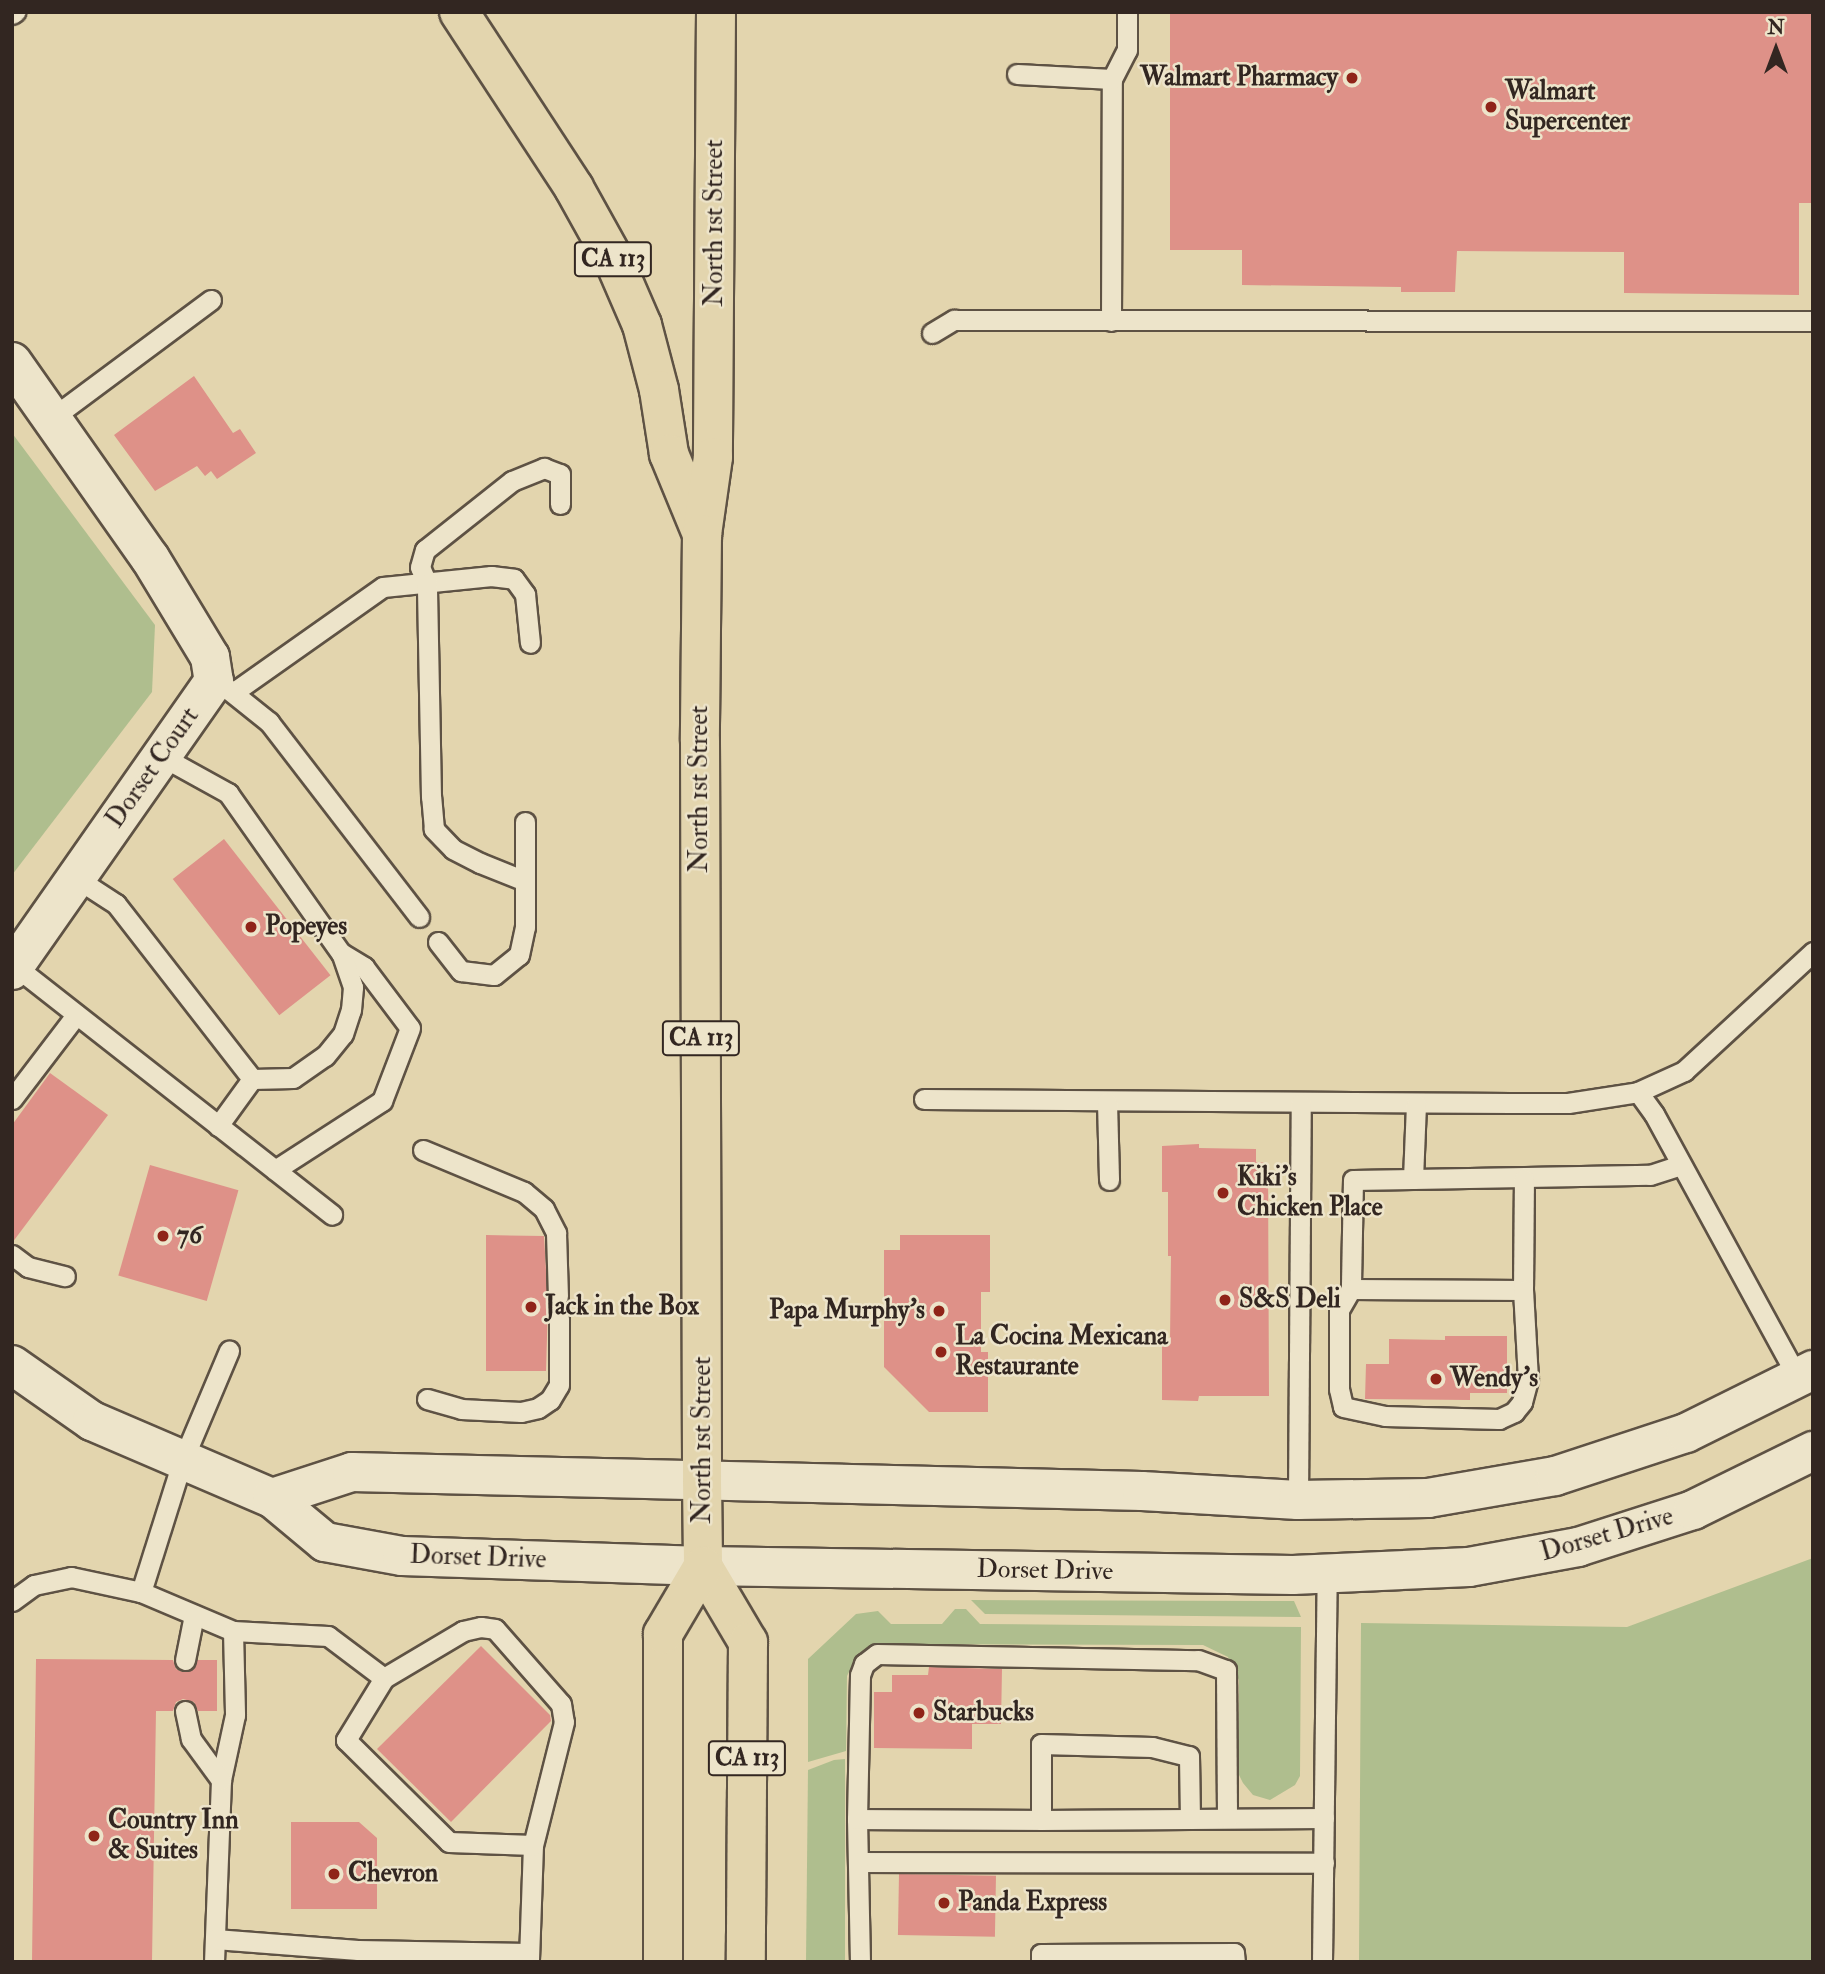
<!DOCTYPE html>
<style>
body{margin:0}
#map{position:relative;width:1825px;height:1974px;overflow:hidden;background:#e3d5ae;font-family:"IM FELL Double Pica",serif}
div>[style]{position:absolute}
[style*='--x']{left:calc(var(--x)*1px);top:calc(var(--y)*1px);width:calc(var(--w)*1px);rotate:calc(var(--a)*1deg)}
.green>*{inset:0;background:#afbe8e}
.building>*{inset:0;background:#de9188;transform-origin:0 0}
.roads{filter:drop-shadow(2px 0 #5e5244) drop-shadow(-2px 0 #5e5244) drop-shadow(0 2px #5e5244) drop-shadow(0 -2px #5e5244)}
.service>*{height:19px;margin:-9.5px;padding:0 9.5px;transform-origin:9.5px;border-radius:9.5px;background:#ede4ca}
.minor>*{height:38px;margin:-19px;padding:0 19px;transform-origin:19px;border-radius:19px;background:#ede4ca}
.primary>*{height:38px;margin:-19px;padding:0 19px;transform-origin:19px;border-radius:19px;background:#e3d5ae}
.dots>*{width:19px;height:19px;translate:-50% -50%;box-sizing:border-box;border:4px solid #ede4ca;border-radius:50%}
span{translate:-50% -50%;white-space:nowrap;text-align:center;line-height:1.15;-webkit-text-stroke:5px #ede4ca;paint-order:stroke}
.shield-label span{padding:2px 5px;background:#ede4ca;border:2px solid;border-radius:5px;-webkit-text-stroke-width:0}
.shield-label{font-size:24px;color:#322621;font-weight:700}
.poi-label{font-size:26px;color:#322621;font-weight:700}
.right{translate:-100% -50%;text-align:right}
.left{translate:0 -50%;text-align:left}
.street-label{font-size:26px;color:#322621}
.frame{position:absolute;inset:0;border:14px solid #322621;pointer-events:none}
.north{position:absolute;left:1741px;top:14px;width:70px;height:70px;-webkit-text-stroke:5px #ede4ca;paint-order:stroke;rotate:0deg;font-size:19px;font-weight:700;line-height:28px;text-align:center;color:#322621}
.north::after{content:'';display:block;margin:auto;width:24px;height:32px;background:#322621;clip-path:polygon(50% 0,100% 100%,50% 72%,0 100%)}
</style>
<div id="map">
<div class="green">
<i style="clip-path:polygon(12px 433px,155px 625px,152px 692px,12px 875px)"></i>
<i style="clip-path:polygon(1813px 1558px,1813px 1962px,1359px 1962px,1361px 1623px,1627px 1627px)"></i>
<i style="clip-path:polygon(971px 1600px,1294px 1601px,1301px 1617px,985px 1614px)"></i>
<i style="clip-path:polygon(955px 1609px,966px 1609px,980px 1624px,1301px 1627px,1300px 1776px,1295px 1785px,1270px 1800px,1253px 1795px,1243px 1783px,1239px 1775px,1239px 1680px,1228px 1657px,1203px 1645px,876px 1644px,856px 1657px,847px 1676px,846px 1751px,808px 1762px,808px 1659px,856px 1614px,878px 1611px,891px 1624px,942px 1624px)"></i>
<i style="clip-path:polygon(845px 1759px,845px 1962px,806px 1962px,808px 1770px,834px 1760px)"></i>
</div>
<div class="building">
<i style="clip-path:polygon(1170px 12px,1813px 12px,1813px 203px,1799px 203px,1799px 295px,1624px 293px,1624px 252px,1457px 251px,1455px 292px,1401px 292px,1401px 287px,1242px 285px,1242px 250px,1170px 250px)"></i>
<i style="clip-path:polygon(194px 376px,233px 433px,240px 429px,256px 453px,217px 479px,211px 471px,205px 476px,197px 466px,155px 491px,114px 435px)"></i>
<i style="left:224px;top:839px;width:173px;height:65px;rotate:52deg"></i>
<i style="clip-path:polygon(50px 1073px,108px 1115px,12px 1243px,12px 1125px)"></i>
<i style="clip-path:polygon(1199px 1144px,1199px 1148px,1256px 1149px,1256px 1162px,1268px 1163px,1269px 1396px,1199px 1396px,1198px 1401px,1162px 1400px,1162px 1340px,1170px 1341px,1171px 1256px,1168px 1256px,1168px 1192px,1162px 1192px,1162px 1146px)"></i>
<i style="left:150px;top:1165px;width:92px;height:115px;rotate:16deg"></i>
<i style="clip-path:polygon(486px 1235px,544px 1236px,548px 1303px,546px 1371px,486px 1371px)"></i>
<i style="clip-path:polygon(900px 1235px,990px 1235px,990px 1292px,981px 1292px,981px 1352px,988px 1352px,988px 1412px,929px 1412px,884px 1367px,884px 1250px,900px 1250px)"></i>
<i style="clip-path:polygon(1445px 1336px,1507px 1336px,1507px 1393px,1470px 1393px,1470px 1400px,1365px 1399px,1366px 1364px,1389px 1364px,1389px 1339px,1445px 1340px)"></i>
<i style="clip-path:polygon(481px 1646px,550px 1715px,551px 1721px,451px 1822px,377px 1749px)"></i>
<i style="clip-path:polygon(36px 1659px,173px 1660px,176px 1669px,183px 1672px,194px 1669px,197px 1660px,217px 1660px,217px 1711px,198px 1711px,194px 1702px,183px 1699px,176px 1702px,173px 1711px,156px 1711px,152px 1962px,32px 1962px)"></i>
<i style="clip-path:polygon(929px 1667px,1002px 1669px,1001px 1724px,972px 1724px,972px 1749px,874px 1748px,874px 1692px,892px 1692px,892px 1675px,928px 1675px)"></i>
<i style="clip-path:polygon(291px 1822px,359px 1822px,377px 1838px,377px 1909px,291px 1909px)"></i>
<i style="left:899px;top:1874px;width:97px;height:61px;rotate:1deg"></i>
</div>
<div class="roads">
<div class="service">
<i style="--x:12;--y:14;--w:4;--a:-34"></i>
<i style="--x:1017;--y:74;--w:95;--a:3"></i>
<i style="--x:1111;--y:321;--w:242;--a:-89.8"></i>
<i style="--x:1112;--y:79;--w:33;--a:-63"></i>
<i style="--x:1127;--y:50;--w:38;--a:-90"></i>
<i style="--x:932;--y:333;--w:26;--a:-31"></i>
<i style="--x:954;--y:320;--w:859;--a:0.07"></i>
<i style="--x:52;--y:418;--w:198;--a:-36.6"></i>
<i style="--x:224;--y:686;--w:58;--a:38.7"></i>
<i style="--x:269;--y:722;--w:246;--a:52.4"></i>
<i style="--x:234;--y:692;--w:182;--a:-35.2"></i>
<i style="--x:383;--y:587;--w:109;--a:-5.8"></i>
<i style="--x:491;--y:576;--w:23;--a:7"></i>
<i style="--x:514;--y:579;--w:19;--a:54"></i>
<i style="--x:525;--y:594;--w:49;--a:84.2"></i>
<i style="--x:161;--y:756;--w:77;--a:28.9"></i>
<i style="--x:228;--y:793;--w:196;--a:54.8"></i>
<i style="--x:341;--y:953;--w:27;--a:31"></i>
<i style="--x:364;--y:967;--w:76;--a:53"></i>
<i style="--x:410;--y:1028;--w:78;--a:111"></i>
<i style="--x:382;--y:1101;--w:127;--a:147.2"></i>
<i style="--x:76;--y:878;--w:48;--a:33"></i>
<i style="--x:116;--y:904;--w:222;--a:52.1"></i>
<i style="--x:252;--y:1079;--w:58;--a:125.9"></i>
<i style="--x:525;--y:881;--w:48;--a:-158.2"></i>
<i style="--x:480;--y:863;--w:30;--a:-153"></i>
<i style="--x:453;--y:849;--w:28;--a:-134"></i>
<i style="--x:434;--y:829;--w:32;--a:-95"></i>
<i style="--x:431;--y:797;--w:214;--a:-91.1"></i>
<i style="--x:427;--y:583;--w:17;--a:-114"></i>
<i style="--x:420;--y:567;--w:18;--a:-74"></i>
<i style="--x:425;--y:550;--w:111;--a:-38.4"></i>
<i style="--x:512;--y:481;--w:35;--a:-22"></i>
<i style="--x:544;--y:468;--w:17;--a:21"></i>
<i style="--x:560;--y:474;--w:30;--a:90"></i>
<i style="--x:438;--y:942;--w:37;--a:52"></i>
<i style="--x:461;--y:971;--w:33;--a:7"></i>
<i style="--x:494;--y:975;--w:32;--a:-39"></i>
<i style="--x:519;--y:955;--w:29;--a:-78"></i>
<i style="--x:525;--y:927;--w:105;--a:-90"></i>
<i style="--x:15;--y:966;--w:403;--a:38.1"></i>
<i style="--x:252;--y:1079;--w:41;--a:-1.4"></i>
<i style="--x:293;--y:1078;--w:39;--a:-35"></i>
<i style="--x:325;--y:1056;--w:28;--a:-51"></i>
<i style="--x:343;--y:1034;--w:25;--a:-72"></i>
<i style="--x:351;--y:1010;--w:23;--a:-85"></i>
<i style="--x:353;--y:987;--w:36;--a:-109"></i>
<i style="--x:1638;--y:1092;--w:27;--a:54"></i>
<i style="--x:1654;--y:1114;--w:301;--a:61.4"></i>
<i style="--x:12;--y:1099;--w:106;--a:-52.7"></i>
<i style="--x:924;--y:1099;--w:587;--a:0.39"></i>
<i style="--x:1511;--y:1103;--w:57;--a:0"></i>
<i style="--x:1568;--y:1103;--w:71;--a:-8.9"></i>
<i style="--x:1638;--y:1092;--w:51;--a:-24.5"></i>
<i style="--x:1684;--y:1071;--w:176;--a:-42.7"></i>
<i style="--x:1107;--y:1102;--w:78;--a:88.5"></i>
<i style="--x:1416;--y:1104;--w:75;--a:92.3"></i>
<i style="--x:1413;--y:1179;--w:237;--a:-1"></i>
<i style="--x:1650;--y:1175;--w:32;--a:-18"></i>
<i style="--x:423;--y:1150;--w:109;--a:22.6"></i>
<i style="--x:524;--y:1192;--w:26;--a:40"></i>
<i style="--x:544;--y:1209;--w:27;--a:63"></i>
<i style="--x:556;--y:1233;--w:63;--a:88.2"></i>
<i style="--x:1413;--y:1179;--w:60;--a:179"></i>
<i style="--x:1353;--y:1180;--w:109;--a:91.1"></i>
<i style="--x:1351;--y:1289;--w:172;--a:0.3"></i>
<i style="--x:1523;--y:1290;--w:111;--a:-89.5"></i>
<i style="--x:12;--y:1255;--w:20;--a:37"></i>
<i style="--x:28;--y:1267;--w:38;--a:14"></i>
<i style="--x:1351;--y:1289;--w:24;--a:120"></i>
<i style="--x:1339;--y:1310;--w:79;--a:90"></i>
<i style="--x:1339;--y:1389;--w:18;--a:77"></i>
<i style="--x:1343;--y:1407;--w:43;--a:12.1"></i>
<i style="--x:1385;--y:1416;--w:114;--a:1.5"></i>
<i style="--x:1499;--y:1419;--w:17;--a:-25"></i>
<i style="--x:1514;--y:1412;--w:13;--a:-51"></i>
<i style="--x:1522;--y:1402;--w:24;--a:-75"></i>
<i style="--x:1528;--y:1379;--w:89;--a:-93.2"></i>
<i style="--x:427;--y:1399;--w:35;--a:16"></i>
<i style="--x:461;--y:1409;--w:60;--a:2.9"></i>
<i style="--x:521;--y:1412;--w:17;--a:-13"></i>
<i style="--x:538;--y:1408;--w:14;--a:-34"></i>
<i style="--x:550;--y:1400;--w:17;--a:-59"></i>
<i style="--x:559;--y:1385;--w:67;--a:-90"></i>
<i style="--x:1298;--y:1500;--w:396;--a:-89.6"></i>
<i style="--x:141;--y:1592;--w:136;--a:-72.5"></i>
<i style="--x:182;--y:1462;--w:121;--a:-67.1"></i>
<i style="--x:12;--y:1601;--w:27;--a:-36"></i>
<i style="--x:34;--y:1585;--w:38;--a:-12"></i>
<i style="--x:71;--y:1577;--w:72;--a:12.1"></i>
<i style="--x:141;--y:1592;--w:100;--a:23"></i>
<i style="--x:233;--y:1631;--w:84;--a:88.6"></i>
<i style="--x:235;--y:1715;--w:66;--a:102.2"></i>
<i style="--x:221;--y:1780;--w:182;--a:92.2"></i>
<i style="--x:233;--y:1631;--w:95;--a:3"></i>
<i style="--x:328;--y:1636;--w:70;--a:36.9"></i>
<i style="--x:384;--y:1678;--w:73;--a:121.5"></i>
<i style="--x:346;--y:1740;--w:145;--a:44.7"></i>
<i style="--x:449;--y:1842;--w:84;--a:2"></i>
<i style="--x:533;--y:1845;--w:117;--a:92"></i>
<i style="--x:185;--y:1660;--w:46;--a:-78.7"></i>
<i style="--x:384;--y:1678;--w:92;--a:-30.7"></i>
<i style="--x:463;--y:1631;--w:18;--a:-13"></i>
<i style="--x:481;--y:1627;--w:14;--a:8"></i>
<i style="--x:495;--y:1629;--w:100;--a:48.7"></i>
<i style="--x:561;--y:1704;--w:18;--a:81"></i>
<i style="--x:564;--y:1722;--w:127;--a:104.1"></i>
<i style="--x:185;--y:1711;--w:29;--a:78"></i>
<i style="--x:191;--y:1739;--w:51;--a:53.8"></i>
<i style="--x:857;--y:1819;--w:184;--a:0.3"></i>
<i style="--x:1041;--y:1820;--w:76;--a:-90"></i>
<i style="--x:1041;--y:1744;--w:111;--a:1.5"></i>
<i style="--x:1152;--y:1747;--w:38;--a:14"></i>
<i style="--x:1189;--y:1756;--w:63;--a:89.1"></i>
<i style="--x:1190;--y:1819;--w:134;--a:-0.4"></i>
<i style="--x:1041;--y:1820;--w:149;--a:-0.4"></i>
<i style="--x:859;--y:1862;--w:465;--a:0.1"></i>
<i style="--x:215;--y:1939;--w:143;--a:4.4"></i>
<i style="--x:358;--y:1950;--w:170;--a:1"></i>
<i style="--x:860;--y:1962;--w:143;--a:-91.2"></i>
<i style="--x:857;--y:1819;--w:144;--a:-88.8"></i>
<i style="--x:860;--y:1675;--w:12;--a:-70"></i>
<i style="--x:864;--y:1664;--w:16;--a:-38"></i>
<i style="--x:877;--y:1654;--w:321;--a:1.1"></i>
<i style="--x:1198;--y:1660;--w:30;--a:20"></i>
<i style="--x:1226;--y:1670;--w:148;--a:89.6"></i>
<i style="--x:1041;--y:1962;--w:8;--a:-90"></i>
<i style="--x:1041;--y:1954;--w:193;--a:-0.3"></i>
<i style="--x:1234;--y:1953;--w:9;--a:84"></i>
<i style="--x:1322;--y:1962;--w:388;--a:-89.3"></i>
</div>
<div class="minor">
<i style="--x:12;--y:362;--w:240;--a:54.9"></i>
<i style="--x:150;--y:558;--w:116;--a:58.8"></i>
<i style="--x:210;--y:657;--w:24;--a:81"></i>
<i style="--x:214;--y:681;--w:353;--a:125"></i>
<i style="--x:12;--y:1365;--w:98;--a:35"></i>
<i style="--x:92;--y:1421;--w:196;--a:23.2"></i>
<i style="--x:272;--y:1498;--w:69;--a:39.7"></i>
<i style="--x:325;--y:1542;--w:78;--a:10.3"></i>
<i style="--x:402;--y:1556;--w:301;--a:1.9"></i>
<i style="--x:703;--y:1566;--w:590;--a:0.87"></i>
<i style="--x:1293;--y:1575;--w:176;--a:-2.6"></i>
<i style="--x:1469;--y:1567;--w:111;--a:-10.4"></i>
<i style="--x:1578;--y:1547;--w:121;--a:-17.8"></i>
<i style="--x:1693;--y:1510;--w:134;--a:-26.2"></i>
<i style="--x:272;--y:1498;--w:84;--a:-18"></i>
<i style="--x:352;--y:1472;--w:790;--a:1.38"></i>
<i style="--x:1142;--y:1491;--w:156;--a:3.3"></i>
<i style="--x:1298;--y:1500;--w:130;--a:-0.9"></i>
<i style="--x:1428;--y:1498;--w:129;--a:-9.8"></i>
<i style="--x:1555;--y:1476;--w:138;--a:-18.2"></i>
<i style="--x:1686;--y:1433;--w:142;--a:-26.4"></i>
</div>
<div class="primary">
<i style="--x:459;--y:12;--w:210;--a:56.8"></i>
<i style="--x:574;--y:188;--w:80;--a:60.9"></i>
<i style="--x:613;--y:258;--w:73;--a:66.6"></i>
<i style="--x:642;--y:325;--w:67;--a:75.3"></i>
<i style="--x:659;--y:390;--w:65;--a:81.1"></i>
<i style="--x:669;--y:454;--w:87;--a:67.6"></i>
<i style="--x:716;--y:12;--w:445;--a:90.4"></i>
<i style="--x:713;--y:457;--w:78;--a:98.1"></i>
<i style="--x:702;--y:534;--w:207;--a:90.6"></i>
<i style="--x:700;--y:741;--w:739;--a:89.84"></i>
<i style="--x:702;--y:1480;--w:86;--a:89.3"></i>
<i style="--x:703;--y:1566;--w:88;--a:59.4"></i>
<i style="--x:748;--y:1642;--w:320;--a:90.4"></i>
<i style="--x:663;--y:1962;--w:328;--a:-90"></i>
<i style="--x:663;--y:1634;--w:79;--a:-59.5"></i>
</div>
</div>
<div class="dots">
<i style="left:1352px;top:78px;background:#8f2418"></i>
<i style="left:1491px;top:107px;background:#8f2418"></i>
<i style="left:251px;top:927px;background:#8f2418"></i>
<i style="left:1223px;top:1193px;background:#8f2418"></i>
<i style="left:163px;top:1236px;background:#8f2418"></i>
<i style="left:1225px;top:1300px;background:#8f2418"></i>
<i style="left:531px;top:1307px;background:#8f2418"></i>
<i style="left:939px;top:1311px;background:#8f2418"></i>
<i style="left:941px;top:1352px;background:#8f2418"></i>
<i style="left:1436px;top:1379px;background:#8f2418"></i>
<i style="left:919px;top:1713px;background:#8f2418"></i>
<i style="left:94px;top:1836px;background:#8f2418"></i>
<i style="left:334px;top:1874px;background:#8f2418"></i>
<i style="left:944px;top:1903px;background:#8f2418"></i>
</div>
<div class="shield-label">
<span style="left:613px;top:259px">CA 113</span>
<span style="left:701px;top:1038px">CA 113</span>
<span style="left:747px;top:1758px">CA 113</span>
</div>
<div class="poi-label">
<span class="right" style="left:1338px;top:78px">Walmart Pharmacy</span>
<span class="left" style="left:1505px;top:107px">Walmart<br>Supercenter</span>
<span class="left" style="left:265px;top:927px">Popeyes</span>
<span class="left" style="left:1237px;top:1193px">Kiki's<br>Chicken Place</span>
<span class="left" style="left:177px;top:1236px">76</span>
<span class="left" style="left:1239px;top:1300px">S&amp;S Deli</span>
<span class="left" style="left:545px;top:1307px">Jack in the Box</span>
<span class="right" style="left:925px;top:1311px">Papa Murphy's</span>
<span class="left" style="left:955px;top:1352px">La Cocina Mexicana<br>Restaurante</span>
<span class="left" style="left:1450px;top:1379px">Wendy's</span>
<span class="left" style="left:933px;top:1713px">Starbucks</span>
<span class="left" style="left:108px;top:1836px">Country Inn<br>&amp; Suites</span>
<span class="left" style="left:348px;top:1874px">Chevron</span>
<span class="left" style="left:958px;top:1903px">Panda Express</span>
</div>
<div class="street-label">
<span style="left:715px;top:223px;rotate:-90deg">North 1st Street</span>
<span style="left:153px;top:768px;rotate:-55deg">Dorset Court</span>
<span style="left:700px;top:789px;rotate:-90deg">North 1st Street</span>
<span style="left:703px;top:1440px;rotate:-90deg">North 1st Street</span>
<span style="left:1607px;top:1535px;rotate:-16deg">Dorset Drive</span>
<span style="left:478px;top:1558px;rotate:2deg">Dorset Drive</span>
<span style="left:1045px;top:1571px;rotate:1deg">Dorset Drive</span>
</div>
<div class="frame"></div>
<div class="north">N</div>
</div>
